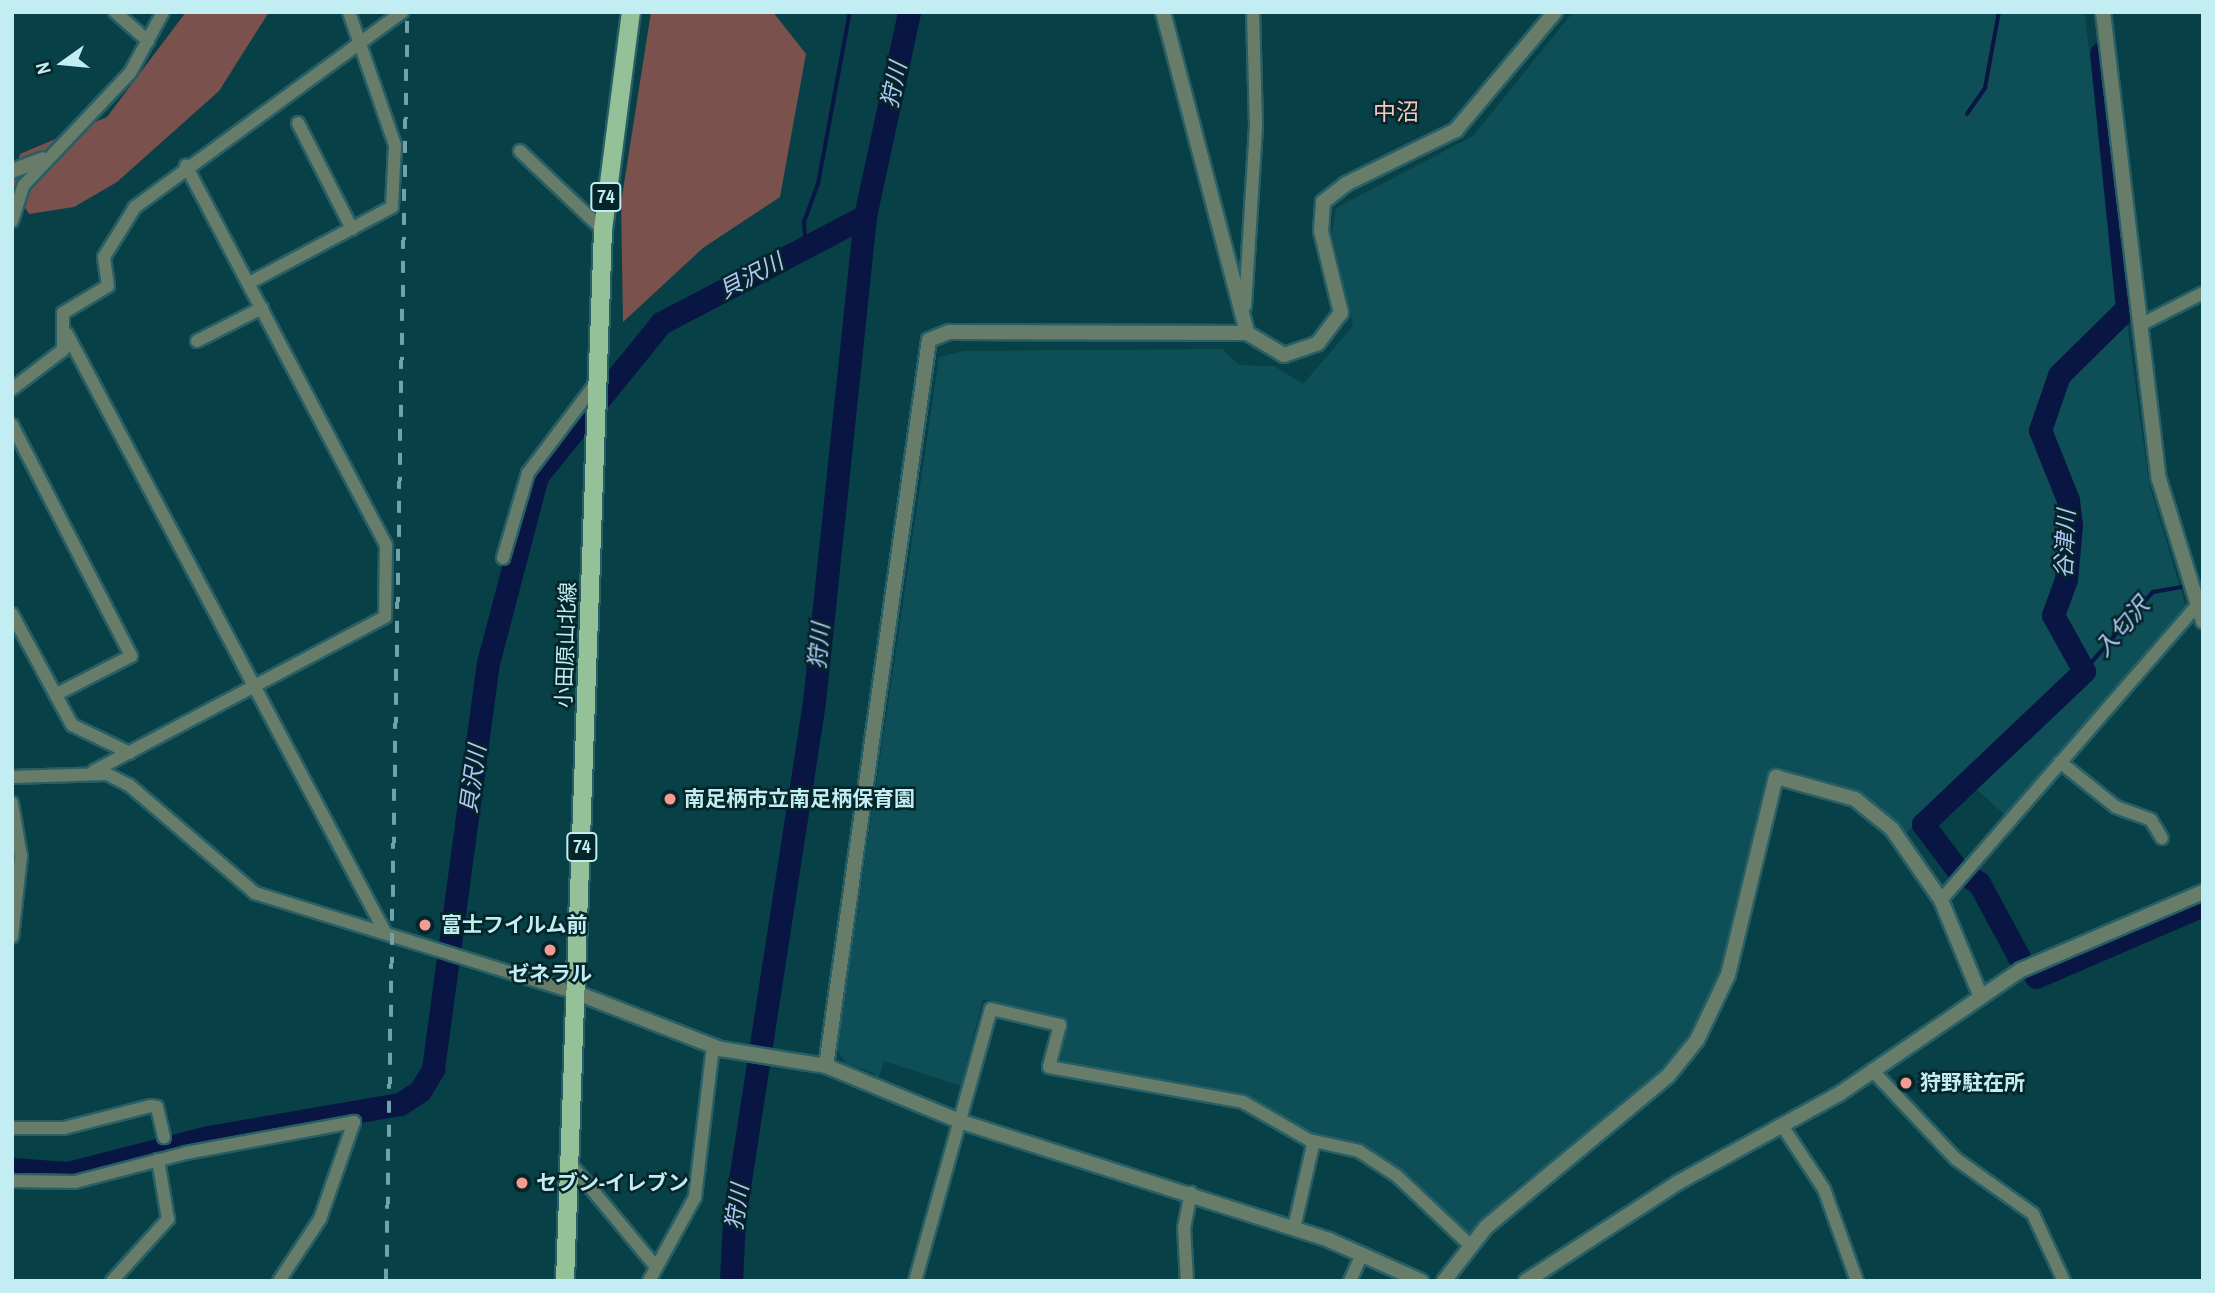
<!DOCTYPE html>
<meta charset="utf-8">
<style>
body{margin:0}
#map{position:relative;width:2215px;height:1293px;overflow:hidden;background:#074047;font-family:"Archivo Narrow","Noto Sans JP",sans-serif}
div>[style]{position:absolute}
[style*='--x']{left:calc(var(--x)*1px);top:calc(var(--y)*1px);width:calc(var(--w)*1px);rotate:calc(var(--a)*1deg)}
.built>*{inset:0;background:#0e4e56}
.green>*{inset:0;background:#7a514c}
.stream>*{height:3.5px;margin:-1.75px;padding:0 1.75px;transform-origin:1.75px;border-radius:1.75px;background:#091643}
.river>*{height:23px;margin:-11.5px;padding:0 11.5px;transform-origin:11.5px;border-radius:11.5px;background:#091643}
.roads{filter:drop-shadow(2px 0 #285f66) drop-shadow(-2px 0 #285f66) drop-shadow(0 2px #285f66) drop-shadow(0 -2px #285f66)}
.minor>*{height:12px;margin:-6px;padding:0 6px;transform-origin:6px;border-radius:6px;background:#687d69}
.tertiary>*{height:14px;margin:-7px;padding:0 7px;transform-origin:7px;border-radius:7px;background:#687d69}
.primary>*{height:18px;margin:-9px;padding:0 9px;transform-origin:9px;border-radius:9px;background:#95c198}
.rail>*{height:3.5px;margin-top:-1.75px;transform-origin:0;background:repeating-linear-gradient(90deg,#71a2a9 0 12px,transparent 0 24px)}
.dots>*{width:19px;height:19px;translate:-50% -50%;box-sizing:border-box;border:4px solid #052529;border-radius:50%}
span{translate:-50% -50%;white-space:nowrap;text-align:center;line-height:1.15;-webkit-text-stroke:5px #052529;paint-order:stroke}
.shield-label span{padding:2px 5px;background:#052529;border:2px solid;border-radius:5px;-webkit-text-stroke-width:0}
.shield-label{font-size:19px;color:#c1edf3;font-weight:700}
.street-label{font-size:21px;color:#c1edf3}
.poi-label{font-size:21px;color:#c1edf3;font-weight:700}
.left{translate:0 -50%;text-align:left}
.water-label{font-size:23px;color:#b3c7f6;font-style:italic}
.neighbourhood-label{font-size:23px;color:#fac6bf}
.frame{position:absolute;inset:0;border:14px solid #c1edf3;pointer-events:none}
.north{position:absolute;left:28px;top:28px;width:70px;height:70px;-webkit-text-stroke:5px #052529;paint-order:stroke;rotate:255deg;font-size:19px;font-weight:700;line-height:28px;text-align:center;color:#c1edf3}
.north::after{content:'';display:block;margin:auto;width:24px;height:32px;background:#c1edf3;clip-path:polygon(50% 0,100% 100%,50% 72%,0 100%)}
</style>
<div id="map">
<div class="built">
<i style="clip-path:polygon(1573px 12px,2084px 12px,2149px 483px,2186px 607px,2005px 815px,1965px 779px,1904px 835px,1857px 793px,1780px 771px,1756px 828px,1721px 983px,1692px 1036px,1670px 1066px,1516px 1188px,1470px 1235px,1396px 1169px,1353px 1142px,1317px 1136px,1243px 1095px,1060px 1064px,1067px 1020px,983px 999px,961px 1086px,884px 1061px,878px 1080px,874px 1073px,846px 1064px,837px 1050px,939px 357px,964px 351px,1222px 349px,1239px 365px,1274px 366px,1303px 384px,1353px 326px,1332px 233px,1336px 208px,1473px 136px)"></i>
</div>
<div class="green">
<i style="clip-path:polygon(186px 12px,269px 12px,219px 91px,117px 182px,74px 207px,29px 214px,12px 186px,20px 154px,107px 117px)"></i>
<i style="clip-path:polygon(651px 12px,773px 12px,806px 54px,780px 197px,703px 248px,623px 322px,621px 203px)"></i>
</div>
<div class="stream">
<i style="--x:1967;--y:114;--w:32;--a:-55"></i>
<i style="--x:1985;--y:88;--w:77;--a:-79.6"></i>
<i style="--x:806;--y:246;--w:24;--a:-95"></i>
<i style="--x:804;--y:222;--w:40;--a:-69.8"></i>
<i style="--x:818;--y:184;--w:175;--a:-79.5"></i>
<i style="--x:2084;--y:671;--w:105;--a:-48.9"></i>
<i style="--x:2153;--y:592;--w:36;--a:-10"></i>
</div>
<div class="river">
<i style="--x:2021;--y:961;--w:89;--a:-118.3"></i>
<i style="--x:1979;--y:883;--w:27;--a:-147"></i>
<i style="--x:1956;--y:868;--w:55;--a:-126.9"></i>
<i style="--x:1923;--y:824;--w:222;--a:-43.5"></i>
<i style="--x:2084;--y:671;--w:64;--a:-119"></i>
<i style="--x:2053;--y:615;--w:37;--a:-70"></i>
<i style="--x:2066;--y:580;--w:55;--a:-84.8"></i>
<i style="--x:2071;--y:525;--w:25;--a:-97"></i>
<i style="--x:2068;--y:500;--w:75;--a:-111.8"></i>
<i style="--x:2040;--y:430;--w:58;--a:-70.9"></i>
<i style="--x:2059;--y:375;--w:95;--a:-44.6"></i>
<i style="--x:2127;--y:308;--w:256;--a:-95.8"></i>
<i style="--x:2036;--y:977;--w:182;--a:-23.3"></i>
<i style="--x:12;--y:1169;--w:56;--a:4.1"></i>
<i style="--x:68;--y:1173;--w:145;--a:-14.4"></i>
<i style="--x:208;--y:1137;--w:195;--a:-9.8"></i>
<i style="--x:400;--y:1104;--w:24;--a:-33"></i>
<i style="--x:420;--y:1091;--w:26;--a:-59"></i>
<i style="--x:433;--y:1069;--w:410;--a:-82.3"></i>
<i style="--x:488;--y:663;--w:193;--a:-75.3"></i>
<i style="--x:537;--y:476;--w:197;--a:-51"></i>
<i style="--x:661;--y:323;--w:230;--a:-27.7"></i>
<i style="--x:731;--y:1281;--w:62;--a:-87.2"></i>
<i style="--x:734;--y:1219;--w:523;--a:-81.2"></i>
<i style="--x:814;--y:702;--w:489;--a:-84"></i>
<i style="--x:865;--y:216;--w:209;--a:-77.8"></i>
</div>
<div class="roads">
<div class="minor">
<i style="--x:115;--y:12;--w:44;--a:41.3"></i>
<i style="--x:298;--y:123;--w:119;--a:63"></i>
<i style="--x:520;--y:151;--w:115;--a:43.6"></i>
<i style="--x:12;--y:221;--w:38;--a:-72"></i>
<i style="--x:24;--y:185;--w:154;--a:-46.6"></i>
<i style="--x:130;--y:73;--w:69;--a:-61.6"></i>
<i style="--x:249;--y:283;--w:162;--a:-28"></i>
<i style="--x:392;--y:207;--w:62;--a:-87.2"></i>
<i style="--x:395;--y:145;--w:141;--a:-109.1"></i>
<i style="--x:1245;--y:306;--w:180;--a:-86.5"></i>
<i style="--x:1256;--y:126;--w:114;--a:-91.5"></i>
<i style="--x:2142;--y:324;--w:68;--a:-26.9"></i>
<i style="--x:67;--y:334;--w:677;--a:62"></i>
<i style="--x:197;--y:341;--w:73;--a:-26.9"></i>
<i style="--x:12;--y:389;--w:64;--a:-37.4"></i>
<i style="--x:63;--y:350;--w:37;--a:-90"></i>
<i style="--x:63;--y:313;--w:52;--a:-31"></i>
<i style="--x:108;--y:286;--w:29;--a:-98"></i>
<i style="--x:104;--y:257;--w:59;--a:-58.2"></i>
<i style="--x:135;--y:207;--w:331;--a:-36.1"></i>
<i style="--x:12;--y:425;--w:260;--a:62.7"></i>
<i style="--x:131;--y:656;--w:85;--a:152.8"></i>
<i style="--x:503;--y:558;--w:89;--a:-73.6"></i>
<i style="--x:528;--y:473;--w:113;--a:-52.9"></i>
<i style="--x:12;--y:614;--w:126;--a:61.6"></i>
<i style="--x:72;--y:725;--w:64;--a:25.8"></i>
<i style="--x:2060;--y:762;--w:72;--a:38.8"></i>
<i style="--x:2116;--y:807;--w:37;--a:20"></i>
<i style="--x:2151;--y:820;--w:21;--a:59"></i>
<i style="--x:94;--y:771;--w:329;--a:-27.9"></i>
<i style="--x:385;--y:617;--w:72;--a:-89.2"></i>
<i style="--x:386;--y:545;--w:429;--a:-117.8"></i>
<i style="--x:12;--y:777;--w:95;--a:-1.8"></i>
<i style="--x:107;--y:774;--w:25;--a:27"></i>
<i style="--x:129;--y:785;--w:166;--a:40.6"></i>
<i style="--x:255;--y:893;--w:337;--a:17.3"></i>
<i style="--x:12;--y:803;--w:54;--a:80.4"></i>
<i style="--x:21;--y:856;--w:81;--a:96.3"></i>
<i style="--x:1941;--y:900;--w:391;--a:-49"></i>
<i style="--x:1872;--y:1070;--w:122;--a:46.7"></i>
<i style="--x:1956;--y:1159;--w:95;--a:35.5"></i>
<i style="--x:2033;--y:1214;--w:74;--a:65.2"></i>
<i style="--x:1783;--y:1127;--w:74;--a:56.5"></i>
<i style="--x:1824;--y:1189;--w:98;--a:70.3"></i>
<i style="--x:12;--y:1128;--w:52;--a:0"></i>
<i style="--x:64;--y:1128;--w:90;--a:-14.2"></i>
<i style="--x:151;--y:1106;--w:6;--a:9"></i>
<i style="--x:157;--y:1107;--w:31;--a:77"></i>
<i style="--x:570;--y:1163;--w:135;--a:50.4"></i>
<i style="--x:12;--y:1181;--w:63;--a:0.9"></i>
<i style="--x:75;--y:1182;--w:115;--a:-14.6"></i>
<i style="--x:186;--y:1153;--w:171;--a:-10.5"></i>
<i style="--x:354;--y:1122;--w:103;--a:109.3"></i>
<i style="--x:320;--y:1219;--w:74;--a:123.5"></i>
<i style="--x:1294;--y:1228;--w:89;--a:-77.1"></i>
<i style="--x:112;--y:1281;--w:84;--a:-47.9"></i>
<i style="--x:168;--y:1219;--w:60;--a:-99.6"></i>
<i style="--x:649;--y:1281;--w:96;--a:-61.3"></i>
<i style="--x:695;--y:1197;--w:152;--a:-83.2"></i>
<i style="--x:915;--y:1281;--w:282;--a:-74.4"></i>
<i style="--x:991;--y:1009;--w:71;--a:13.1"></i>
<i style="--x:1060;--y:1025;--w:43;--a:104.7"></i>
<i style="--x:1049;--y:1067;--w:197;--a:10.2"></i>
<i style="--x:1243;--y:1102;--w:76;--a:29.9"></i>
<i style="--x:1309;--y:1140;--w:51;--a:12.4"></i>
<i style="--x:1359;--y:1151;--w:45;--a:33.3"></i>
<i style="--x:1397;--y:1176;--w:99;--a:43.4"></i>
<i style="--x:1187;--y:1281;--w:53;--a:-93.2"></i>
<i style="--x:1184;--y:1228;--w:36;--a:-79"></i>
<i style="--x:1350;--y:1281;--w:30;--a:-66"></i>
</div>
<div class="tertiary">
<i style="--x:1163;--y:12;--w:332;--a:75.3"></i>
<i style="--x:2103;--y:12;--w:470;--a:83.2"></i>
<i style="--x:2159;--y:479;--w:149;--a:72.8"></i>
<i style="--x:12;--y:171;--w:33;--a:-21"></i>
<i style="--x:577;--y:993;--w:155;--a:21.3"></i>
<i style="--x:721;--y:1049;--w:106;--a:9.2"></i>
<i style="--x:826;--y:1066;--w:147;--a:22.4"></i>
<i style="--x:962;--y:1122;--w:386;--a:17.8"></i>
<i style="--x:1329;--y:1240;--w:101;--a:24"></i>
<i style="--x:826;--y:1066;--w:733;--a:-81.93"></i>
<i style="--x:929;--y:340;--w:22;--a:-22"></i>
<i style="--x:949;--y:332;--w:298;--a:0.2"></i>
<i style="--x:1247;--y:333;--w:43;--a:30.7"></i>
<i style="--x:1284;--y:355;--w:36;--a:-19"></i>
<i style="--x:1318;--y:343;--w:38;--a:-53"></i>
<i style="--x:1341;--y:313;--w:84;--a:-103.7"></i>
<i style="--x:1321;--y:231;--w:29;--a:-86"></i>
<i style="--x:1323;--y:202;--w:29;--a:-38"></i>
<i style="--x:1346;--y:184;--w:123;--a:-26.1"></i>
<i style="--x:1456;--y:130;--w:154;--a:-50"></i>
<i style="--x:1444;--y:1281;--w:68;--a:-52.1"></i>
<i style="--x:1486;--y:1227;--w:236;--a:-39.7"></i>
<i style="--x:1668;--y:1076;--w:46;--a:-51.1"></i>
<i style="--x:1697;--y:1040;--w:72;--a:-64.5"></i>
<i style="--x:1728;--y:975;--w:204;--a:-76.4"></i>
<i style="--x:1776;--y:777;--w:82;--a:15.6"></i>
<i style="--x:1855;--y:799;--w:48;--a:39"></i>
<i style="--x:1892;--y:829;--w:86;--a:55.4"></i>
<i style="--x:1941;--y:900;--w:105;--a:67.6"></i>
<i style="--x:1526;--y:1281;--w:182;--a:-32.9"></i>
<i style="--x:1679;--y:1182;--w:183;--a:-28.8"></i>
<i style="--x:1839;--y:1094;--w:220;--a:-34.3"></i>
<i style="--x:2021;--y:970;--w:198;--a:-23.2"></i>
</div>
<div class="primary">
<i style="--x:565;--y:1281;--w:1052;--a:-87.93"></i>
<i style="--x:603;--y:230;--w:220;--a:-82.7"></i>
</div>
</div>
<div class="rail">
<i style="--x:386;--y:1281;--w:1269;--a:-89.05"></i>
</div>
<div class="dots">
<i style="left:670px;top:799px;background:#f59c92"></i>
<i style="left:425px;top:925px;background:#f59c92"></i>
<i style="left:550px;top:950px;background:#f59c92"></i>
<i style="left:1906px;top:1083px;background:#f59c92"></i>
<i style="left:522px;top:1183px;background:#f59c92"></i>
</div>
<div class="shield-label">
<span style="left:606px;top:197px">74</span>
<span style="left:582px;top:847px">74</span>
</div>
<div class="street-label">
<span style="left:566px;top:645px;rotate:-88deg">小田原山北線</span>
</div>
<div class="poi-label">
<span class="left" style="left:684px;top:799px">南足柄市立南足柄保育園</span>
<span class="left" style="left:441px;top:925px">富士フイルム前</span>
<span style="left:550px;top:974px">ゼネラル</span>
<span class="left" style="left:1920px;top:1083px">狩野駐在所</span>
<span class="left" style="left:536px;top:1183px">セブン-イレブン</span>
</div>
<div class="water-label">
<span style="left:894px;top:85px;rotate:-78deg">狩川</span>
<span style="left:751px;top:276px;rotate:-28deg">貝沢川</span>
<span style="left:2065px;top:544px;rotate:-87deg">谷津川</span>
<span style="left:2122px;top:627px;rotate:-49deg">入匂沢</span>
<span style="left:819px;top:646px;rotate:-85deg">狩川</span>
<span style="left:473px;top:779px;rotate:-82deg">貝沢川</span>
<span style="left:737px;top:1207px;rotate:-82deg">狩川</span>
</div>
<div class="neighbourhood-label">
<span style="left:1396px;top:112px">中沼</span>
</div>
<div class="frame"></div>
<div class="north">N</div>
</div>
